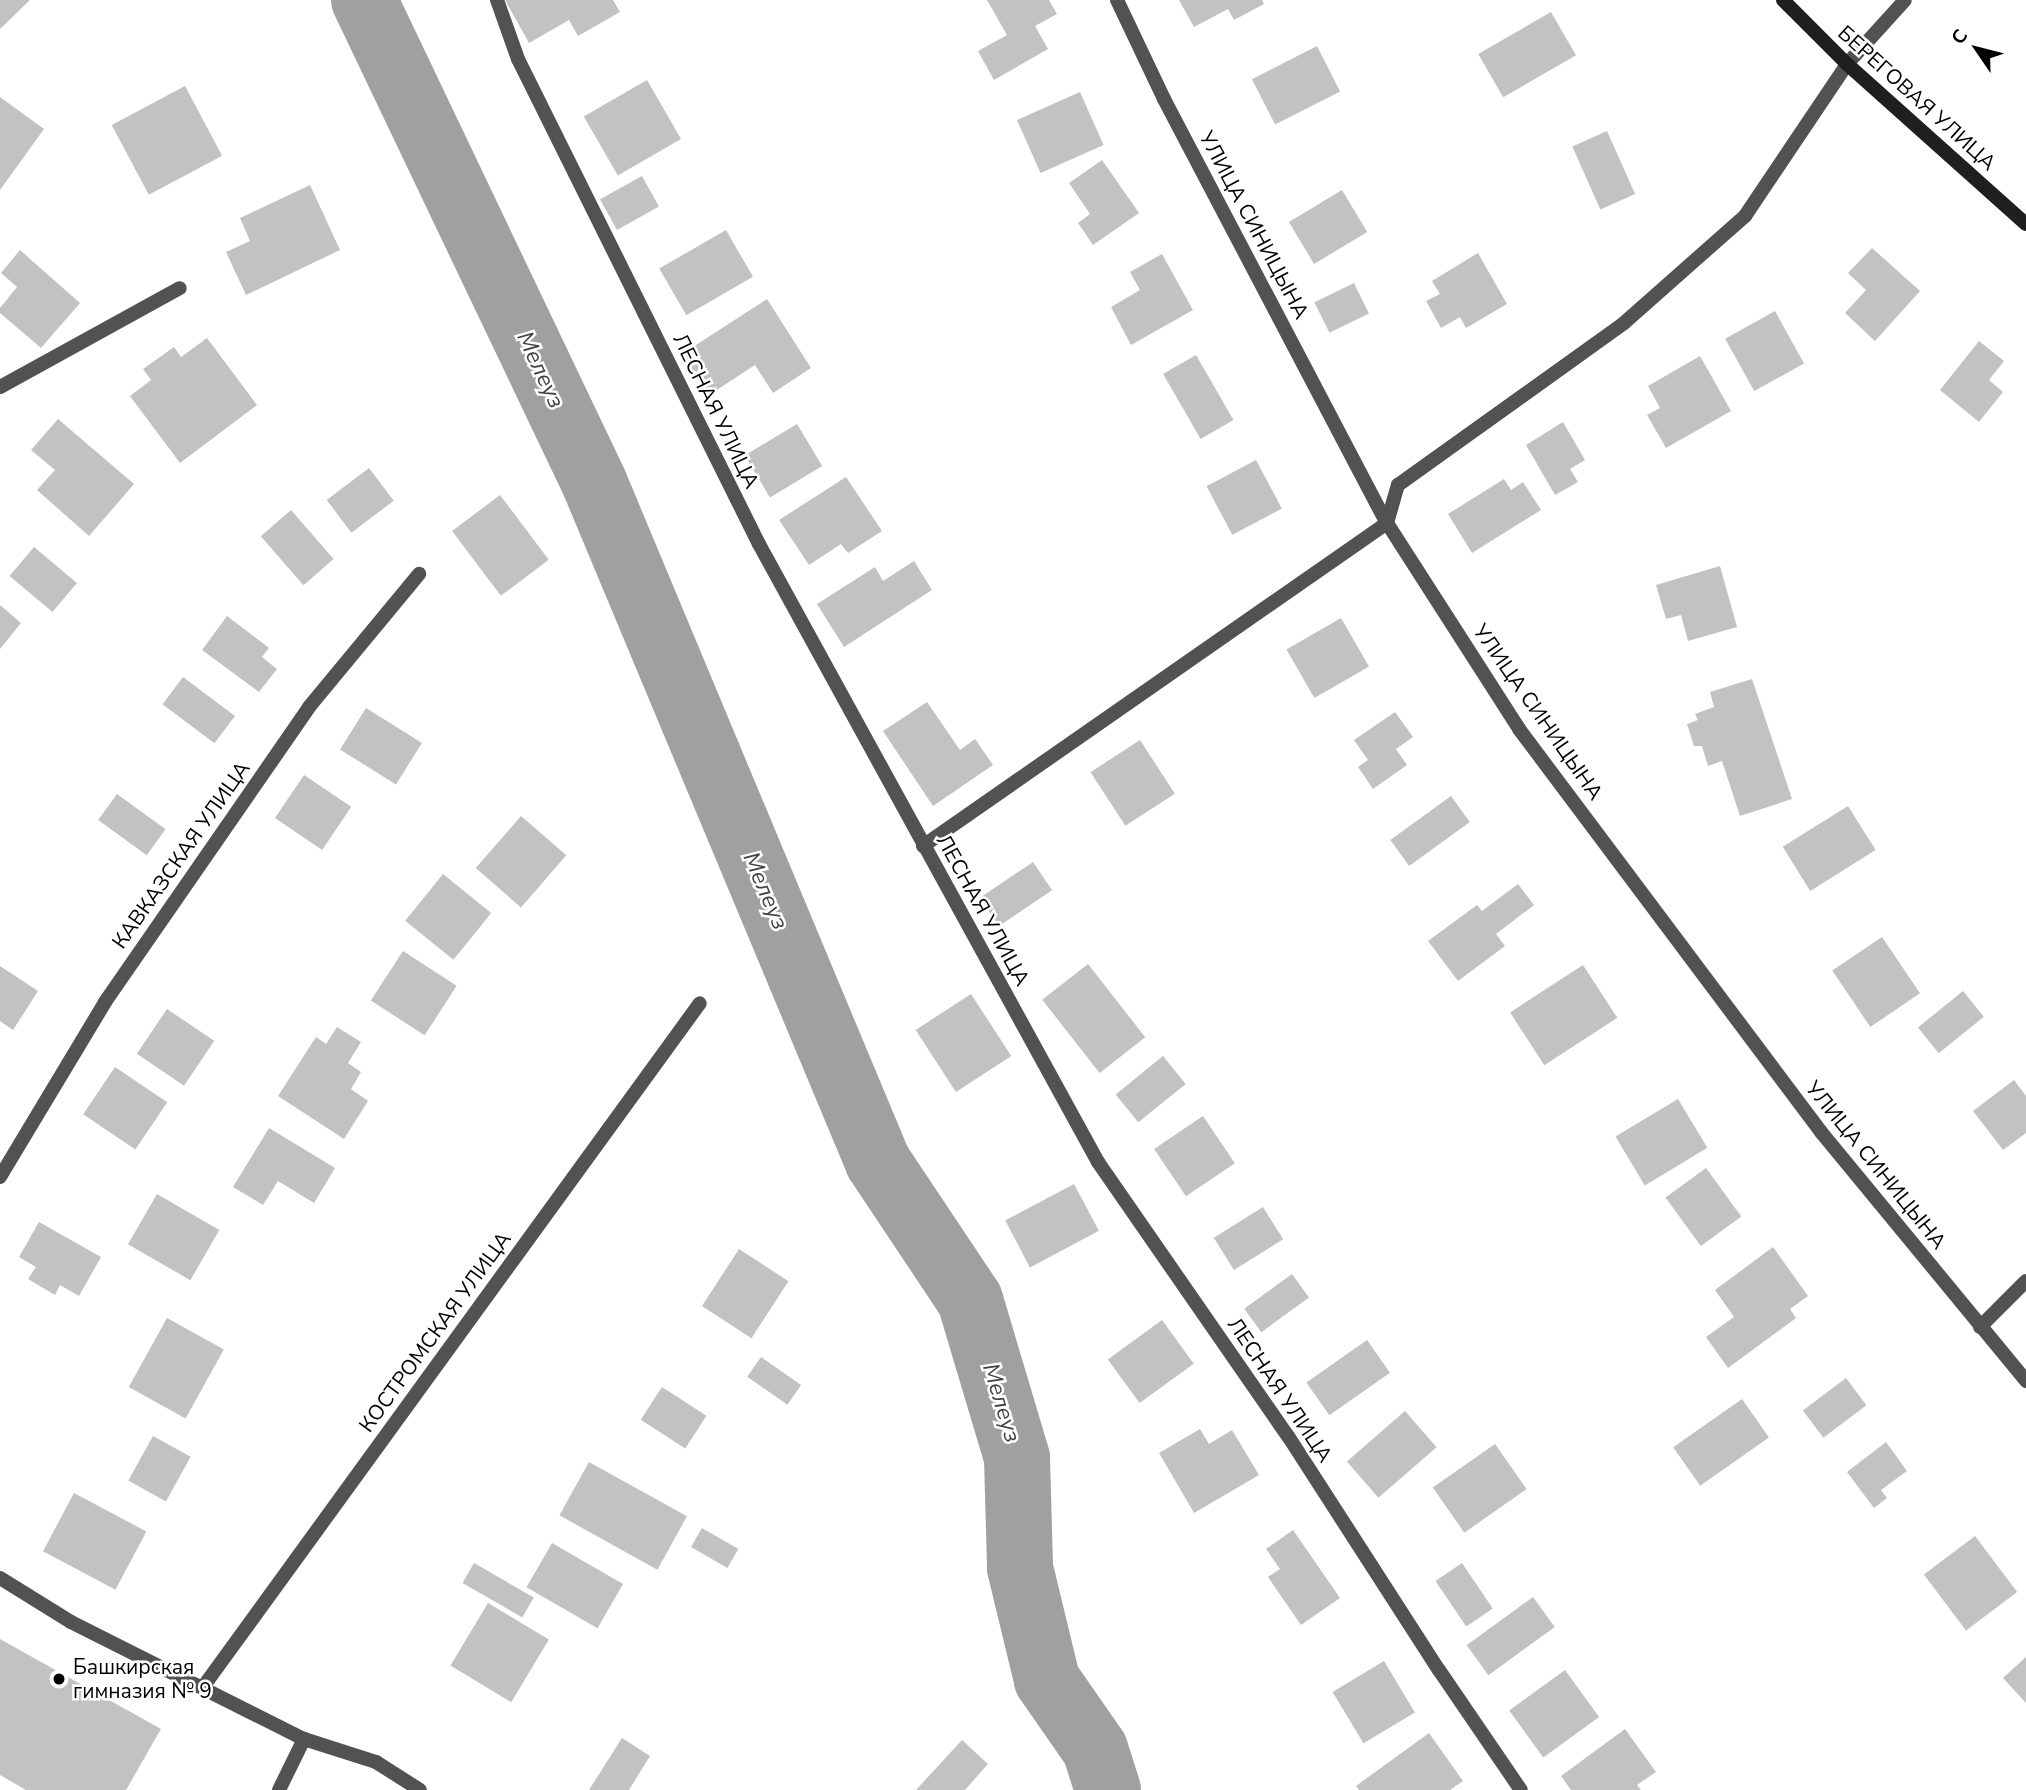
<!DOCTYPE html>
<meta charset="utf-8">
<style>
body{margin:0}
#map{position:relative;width:2026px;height:1790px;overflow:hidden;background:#fff;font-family:"Nunito Sans",sans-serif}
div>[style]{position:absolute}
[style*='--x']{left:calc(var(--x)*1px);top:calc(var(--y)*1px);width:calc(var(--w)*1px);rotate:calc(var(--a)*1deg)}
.river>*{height:66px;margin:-33px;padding:0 33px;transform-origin:33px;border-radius:33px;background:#a0a0a0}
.building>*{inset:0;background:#c2c2c2;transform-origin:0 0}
.service>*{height:14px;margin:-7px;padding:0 7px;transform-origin:7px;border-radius:7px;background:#525252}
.minor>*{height:14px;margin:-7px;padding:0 7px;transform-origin:7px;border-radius:7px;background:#525252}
.secondary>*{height:14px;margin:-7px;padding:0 7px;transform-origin:7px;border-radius:7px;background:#1f1f1f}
.dots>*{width:19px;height:19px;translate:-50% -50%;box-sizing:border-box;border:4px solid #fff;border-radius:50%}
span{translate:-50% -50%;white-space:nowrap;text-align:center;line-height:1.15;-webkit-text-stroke:5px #fff;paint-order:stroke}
.street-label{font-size:21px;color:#000}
.poi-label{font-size:21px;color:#000}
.left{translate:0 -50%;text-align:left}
.water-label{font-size:23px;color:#414141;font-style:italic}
.north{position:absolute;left:1942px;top:14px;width:70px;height:70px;-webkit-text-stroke:5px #fff;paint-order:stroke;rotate:305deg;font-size:19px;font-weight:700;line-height:28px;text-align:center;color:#000}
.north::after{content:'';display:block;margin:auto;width:24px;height:32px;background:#000;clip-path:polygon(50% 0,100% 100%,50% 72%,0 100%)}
</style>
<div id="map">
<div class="river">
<i style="--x:364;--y:0;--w:534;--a:64.49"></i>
<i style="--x:594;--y:482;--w:737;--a:67.33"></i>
<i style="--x:878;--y:1162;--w:166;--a:56.3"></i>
<i style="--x:970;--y:1300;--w:165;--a:73.4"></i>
<i style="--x:1017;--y:1458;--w:110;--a:88.4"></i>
<i style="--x:1020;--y:1568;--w:115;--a:76.4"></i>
<i style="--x:1047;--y:1680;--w:84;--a:55.2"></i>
<i style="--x:1095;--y:1749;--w:43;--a:72.4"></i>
</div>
<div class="building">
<i style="clip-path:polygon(0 0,30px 0,0 29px)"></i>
<i style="clip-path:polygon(505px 0,613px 0,620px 12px,578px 36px,569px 20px,529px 43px)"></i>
<i style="clip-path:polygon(987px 0,1049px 0,1057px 14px,1035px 26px,1048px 49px,994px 80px,978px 51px,1007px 35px)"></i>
<i style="clip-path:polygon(1179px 0,1262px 0,1264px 4px,1234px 20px,1228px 9px,1194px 27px)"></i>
<i style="left:1551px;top:12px;width:50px;height:84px;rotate:60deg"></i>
<i style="left:1317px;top:46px;width:51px;height:73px;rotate:63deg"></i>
<i style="left:647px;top:80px;width:68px;height:73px;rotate:60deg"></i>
<i style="left:185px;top:86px;width:79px;height:83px;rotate:62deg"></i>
<i style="left:1080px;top:92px;width:58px;height:69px;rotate:66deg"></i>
<i style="clip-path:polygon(0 97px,44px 129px,0 190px)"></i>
<i style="left:1607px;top:131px;width:69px;height:38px;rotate:66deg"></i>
<i style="clip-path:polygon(1102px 160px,1139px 213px,1093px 245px,1078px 223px,1090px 214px,1069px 183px)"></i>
<i style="left:642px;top:176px;width:35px;height:48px;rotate:61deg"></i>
<i style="clip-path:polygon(310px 185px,340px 250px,246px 295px,226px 252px,250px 241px,240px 218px)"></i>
<i style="left:1342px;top:190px;width:49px;height:62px;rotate:59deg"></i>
<i style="left:726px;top:230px;width:54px;height:77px;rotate:60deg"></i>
<i style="clip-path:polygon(1872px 248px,1920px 291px,1875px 341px,1845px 313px,1866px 290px,1848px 273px)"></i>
<i style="clip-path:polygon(20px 250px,80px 303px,41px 348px,0 313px,0 308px,17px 287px,1px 273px)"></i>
<i style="clip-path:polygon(1478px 253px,1507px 304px,1466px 328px,1460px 317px,1441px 328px,1426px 301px,1440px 294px,1432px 281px)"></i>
<i style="clip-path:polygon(1162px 254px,1193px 310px,1131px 345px,1111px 307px,1140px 290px,1130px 272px)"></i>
<i style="left:1354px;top:283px;width:34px;height:44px;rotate:64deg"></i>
<i style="clip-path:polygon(767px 299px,811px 368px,773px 393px,755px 365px,709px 395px,682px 354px)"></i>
<i style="left:1775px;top:311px;width:60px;height:57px;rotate:61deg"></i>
<i style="clip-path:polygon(207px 338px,257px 405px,180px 463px,130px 396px,151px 380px,143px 369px,174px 347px,181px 357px)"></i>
<i style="clip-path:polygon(1979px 341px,2004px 361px,1989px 380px,2003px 392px,1979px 422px,1940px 390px)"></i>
<i style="left:1196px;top:355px;width:75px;height:38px;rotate:60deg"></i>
<i style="clip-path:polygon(1700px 356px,1731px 411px,1666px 448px,1647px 415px,1660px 408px,1648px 386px)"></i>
<i style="clip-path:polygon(58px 419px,134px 484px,89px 536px,37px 490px,55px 470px,31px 450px)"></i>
<i style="clip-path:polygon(1563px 422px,1585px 460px,1570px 469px,1578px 482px,1555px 495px,1526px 445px)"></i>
<i style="left:797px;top:424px;width:49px;height:61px;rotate:59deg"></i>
<i style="left:1256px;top:460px;width:55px;height:56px;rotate:62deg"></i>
<i style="left:369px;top:468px;width:41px;height:53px;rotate:53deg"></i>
<i style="clip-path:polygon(846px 477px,882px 531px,848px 553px,841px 544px,809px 565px,779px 520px)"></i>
<i style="clip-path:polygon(1504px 479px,1511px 490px,1523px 482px,1541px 510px,1472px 553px,1448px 514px)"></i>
<i style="left:500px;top:495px;width:81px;height:60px;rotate:53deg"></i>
<i style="left:291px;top:510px;width:65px;height:40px;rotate:49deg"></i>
<i style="left:34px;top:547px;width:56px;height:38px;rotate:40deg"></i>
<i style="clip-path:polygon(914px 561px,932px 590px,844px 647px,817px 604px,875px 567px,883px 581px)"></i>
<i style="clip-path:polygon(1720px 566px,1737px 627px,1688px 641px,1681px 615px,1666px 619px,1656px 585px)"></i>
<i style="clip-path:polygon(0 605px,21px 623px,0 649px)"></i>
<i style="clip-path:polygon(227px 616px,269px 648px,262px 657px,277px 669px,259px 692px,202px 650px)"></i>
<i style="left:1341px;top:618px;width:56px;height:63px;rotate:60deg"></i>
<i style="left:183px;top:677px;width:65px;height:34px;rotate:37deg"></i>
<i style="clip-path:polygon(1752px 679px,1792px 799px,1740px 816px,1722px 761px,1708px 766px,1702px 746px,1694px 746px,1687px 724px,1698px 720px,1695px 714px,1714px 707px,1710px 692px)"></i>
<i style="clip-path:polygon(927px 702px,960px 750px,975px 739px,993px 765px,933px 806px,883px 731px)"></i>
<i style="left:366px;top:708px;width:66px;height:49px;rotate:32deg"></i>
<i style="clip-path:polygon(1395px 712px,1413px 737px,1396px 749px,1407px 765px,1373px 789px,1358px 767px,1368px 760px,1354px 740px)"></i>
<i style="left:1140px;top:740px;width:64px;height:59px;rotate:57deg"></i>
<i style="left:304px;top:775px;width:57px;height:52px;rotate:34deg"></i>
<i style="left:117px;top:794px;width:60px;height:32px;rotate:36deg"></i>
<i style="left:1451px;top:796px;width:32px;height:75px;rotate:54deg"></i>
<i style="left:1848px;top:806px;width:52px;height:77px;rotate:58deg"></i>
<i style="left:521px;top:816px;width:60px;height:69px;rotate:41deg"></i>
<i style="left:1033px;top:862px;width:34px;height:64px;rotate:56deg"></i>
<i style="left:443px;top:874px;width:62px;height:60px;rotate:39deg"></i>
<i style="clip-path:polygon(1518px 884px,1534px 905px,1496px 934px,1505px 946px,1458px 981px,1428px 941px,1477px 905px,1482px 911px)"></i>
<i style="left:1882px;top:937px;width:68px;height:60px;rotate:56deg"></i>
<i style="left:403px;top:951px;width:64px;height:59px;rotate:33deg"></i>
<i style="left:1088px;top:964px;width:93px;height:58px;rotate:52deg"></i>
<i style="left:1583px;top:965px;width:63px;height:87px;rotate:57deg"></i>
<i style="clip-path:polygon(0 966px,38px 991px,13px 1030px,0 1021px)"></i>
<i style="left:1963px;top:991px;width:33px;height:58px;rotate:51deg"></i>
<i style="left:971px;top:994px;width:74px;height:66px;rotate:57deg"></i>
<i style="left:167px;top:1009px;width:57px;height:54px;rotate:34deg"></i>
<i style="clip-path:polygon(337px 1027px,361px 1042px,348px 1063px,361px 1072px,351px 1089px,368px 1101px,344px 1139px,278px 1096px,316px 1037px,326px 1044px)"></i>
<i style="left:1163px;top:1056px;width:36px;height:61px;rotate:51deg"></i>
<i style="left:115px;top:1067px;width:63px;height:57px;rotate:34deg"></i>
<i style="clip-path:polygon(2014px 1080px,2026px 1096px,2026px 1133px,2003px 1150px,1973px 1111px)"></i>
<i style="left:1678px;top:1099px;width:57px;height:73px;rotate:59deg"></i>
<i style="left:1203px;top:1116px;width:57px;height:59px;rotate:56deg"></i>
<i style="clip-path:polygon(269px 1128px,335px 1168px,314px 1203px,278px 1181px,263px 1205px,233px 1187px)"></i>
<i style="left:1706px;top:1168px;width:60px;height:50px;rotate:54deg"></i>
<i style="left:1074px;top:1184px;width:53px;height:78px;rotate:62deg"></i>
<i style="left:157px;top:1194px;width:72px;height:58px;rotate:30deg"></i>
<i style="left:1263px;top:1207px;width:38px;height:58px;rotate:58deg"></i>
<i style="clip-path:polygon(39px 1222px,101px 1257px,79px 1296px,60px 1285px,55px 1295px,28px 1279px,36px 1267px,19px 1257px)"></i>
<i style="clip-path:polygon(1773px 1247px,1808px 1296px,1790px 1309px,1796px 1318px,1728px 1368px,1706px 1337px,1734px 1317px,1715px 1290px)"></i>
<i style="left:739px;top:1249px;width:59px;height:68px;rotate:33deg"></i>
<i style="left:1292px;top:1274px;width:29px;height:59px;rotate:54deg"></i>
<i style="left:167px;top:1318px;width:65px;height:79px;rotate:29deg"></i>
<i style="left:1162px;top:1320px;width:54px;height:67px;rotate:54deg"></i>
<i style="left:1367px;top:1340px;width:40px;height:74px;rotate:55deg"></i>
<i style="left:761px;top:1357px;width:49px;height:24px;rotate:35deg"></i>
<i style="left:1846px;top:1378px;width:34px;height:54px;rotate:53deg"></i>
<i style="left:662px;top:1387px;width:53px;height:39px;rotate:33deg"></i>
<i style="left:1742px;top:1399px;width:47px;height:84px;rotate:55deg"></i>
<i style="left:1405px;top:1411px;width:48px;height:77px;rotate:49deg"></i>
<i style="clip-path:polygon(1200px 1429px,1209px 1444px,1232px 1430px,1259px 1475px,1194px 1513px,1159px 1453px)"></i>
<i style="left:153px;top:1436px;width:43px;height:51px;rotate:29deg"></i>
<i style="clip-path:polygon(1886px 1442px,1907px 1471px,1881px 1490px,1887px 1498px,1874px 1508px,1847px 1472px)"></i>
<i style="left:1495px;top:1444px;width:55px;height:76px;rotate:55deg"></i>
<i style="left:589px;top:1462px;width:112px;height:61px;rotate:29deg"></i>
<i style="left:74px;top:1493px;width:82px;height:66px;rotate:28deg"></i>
<i style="left:702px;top:1528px;width:42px;height:22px;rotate:30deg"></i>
<i style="clip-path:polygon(1293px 1530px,1340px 1598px,1301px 1625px,1268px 1577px,1280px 1569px,1266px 1549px)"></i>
<i style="left:1975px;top:1536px;width:70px;height:64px;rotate:53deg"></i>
<i style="left:552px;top:1543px;width:82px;height:51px;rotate:30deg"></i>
<i style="left:474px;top:1563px;width:69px;height:23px;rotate:30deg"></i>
<i style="left:1462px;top:1563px;width:55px;height:32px;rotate:56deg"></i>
<i style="left:1533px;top:1597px;width:37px;height:82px;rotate:54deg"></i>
<i style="left:488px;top:1603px;width:71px;height:73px;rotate:31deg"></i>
<i style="clip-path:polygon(0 1639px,161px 1729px,126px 1790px,26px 1790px,0 1775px)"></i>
<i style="clip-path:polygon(2026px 1657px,2026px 1703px,2003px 1678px)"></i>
<i style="left:1384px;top:1661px;width:60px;height:60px;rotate:59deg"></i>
<i style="left:1565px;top:1670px;width:58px;height:69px;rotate:54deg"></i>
<i style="clip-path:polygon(1625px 1729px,1656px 1772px,1637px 1785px,1641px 1790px,1571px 1790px,1561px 1776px)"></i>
<i style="clip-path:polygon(1429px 1733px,1463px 1781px,1450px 1790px,1359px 1790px,1356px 1786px)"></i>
<i style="clip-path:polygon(622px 1738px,650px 1756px,629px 1790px,589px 1790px)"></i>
<i style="clip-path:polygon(962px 1740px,988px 1764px,965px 1790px,916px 1790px)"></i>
</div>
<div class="service">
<i style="--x:923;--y:846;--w:565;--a:-34.84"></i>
<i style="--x:1387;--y:523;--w:40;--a:-74"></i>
<i style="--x:1398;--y:485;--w:278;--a:-35.6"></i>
<i style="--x:1624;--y:323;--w:162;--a:-41.5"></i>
<i style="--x:1745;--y:216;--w:183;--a:-56.1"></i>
<i style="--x:1847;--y:64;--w:86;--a:-47.8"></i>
</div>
<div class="minor">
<i style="--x:497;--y:0;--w:63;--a:70.4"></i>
<i style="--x:518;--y:59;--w:542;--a:63.58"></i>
<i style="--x:759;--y:544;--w:705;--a:61.25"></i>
<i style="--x:1098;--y:1162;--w:333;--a:55.3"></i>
<i style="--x:1288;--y:1436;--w:278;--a:57.2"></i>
<i style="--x:1439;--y:1670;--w:145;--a:55.7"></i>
<i style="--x:1117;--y:0;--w:110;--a:64.6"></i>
<i style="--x:1164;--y:99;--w:479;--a:62.3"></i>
<i style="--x:1387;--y:523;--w:245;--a:57.3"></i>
<i style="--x:1519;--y:729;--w:504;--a:53.15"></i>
<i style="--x:1821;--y:1132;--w:323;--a:50.5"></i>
<i style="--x:0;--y:387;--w:205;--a:-28.8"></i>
<i style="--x:0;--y:1177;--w:204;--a:-59"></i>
<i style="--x:105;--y:1002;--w:359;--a:-55.3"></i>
<i style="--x:309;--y:707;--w:173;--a:-50.4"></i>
<i style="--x:1980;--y:1327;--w:65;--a:-45"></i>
<i style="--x:0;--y:1578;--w:84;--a:31.8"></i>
<i style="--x:71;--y:1622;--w:261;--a:26.7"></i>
<i style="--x:304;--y:1739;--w:76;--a:17.7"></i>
<i style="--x:376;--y:1762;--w:52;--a:32.5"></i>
<i style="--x:203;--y:1687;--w:845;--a:-54"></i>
<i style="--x:279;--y:1790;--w:57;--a:-63.9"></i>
</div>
<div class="secondary">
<i style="--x:1783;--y:0;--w:91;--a:45"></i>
<i style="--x:1847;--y:64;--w:240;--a:41.8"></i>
</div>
<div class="dots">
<i style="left:59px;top:1679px;background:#000"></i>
</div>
<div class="street-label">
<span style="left:1917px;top:98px;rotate:42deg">БЕРЕГОВАЯ УЛИЦА</span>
<span style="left:1254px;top:225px;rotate:62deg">УЛИЦА СИНИЦЫНА</span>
<span style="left:716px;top:411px;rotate:64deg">ЛЕСНАЯ УЛИЦА</span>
<span style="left:1538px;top:712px;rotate:55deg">УЛИЦА СИНИЦЫНА</span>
<span style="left:181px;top:855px;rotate:-55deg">КАВКАЗСКАЯ УЛИЦА</span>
<span style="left:983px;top:910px;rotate:61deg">ЛЕСНАЯ УЛИЦА</span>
<span style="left:1876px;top:1165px;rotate:51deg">УЛИЦА СИНИЦЫНА</span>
<span style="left:435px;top:1332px;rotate:-54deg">КОСТРОМСКАЯ УЛИЦА</span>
<span style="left:1280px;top:1390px;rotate:56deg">ЛЕСНАЯ УЛИЦА</span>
</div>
<div class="poi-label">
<span class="left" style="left:73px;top:1679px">Башкирская<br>гимназия № 9</span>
</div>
<div class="water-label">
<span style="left:540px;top:370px;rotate:65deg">Мелеуз</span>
<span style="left:765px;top:891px;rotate:67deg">Мелеуз</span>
<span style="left:1001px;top:1403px;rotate:73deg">Мелеуз</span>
</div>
<div class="north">С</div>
</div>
